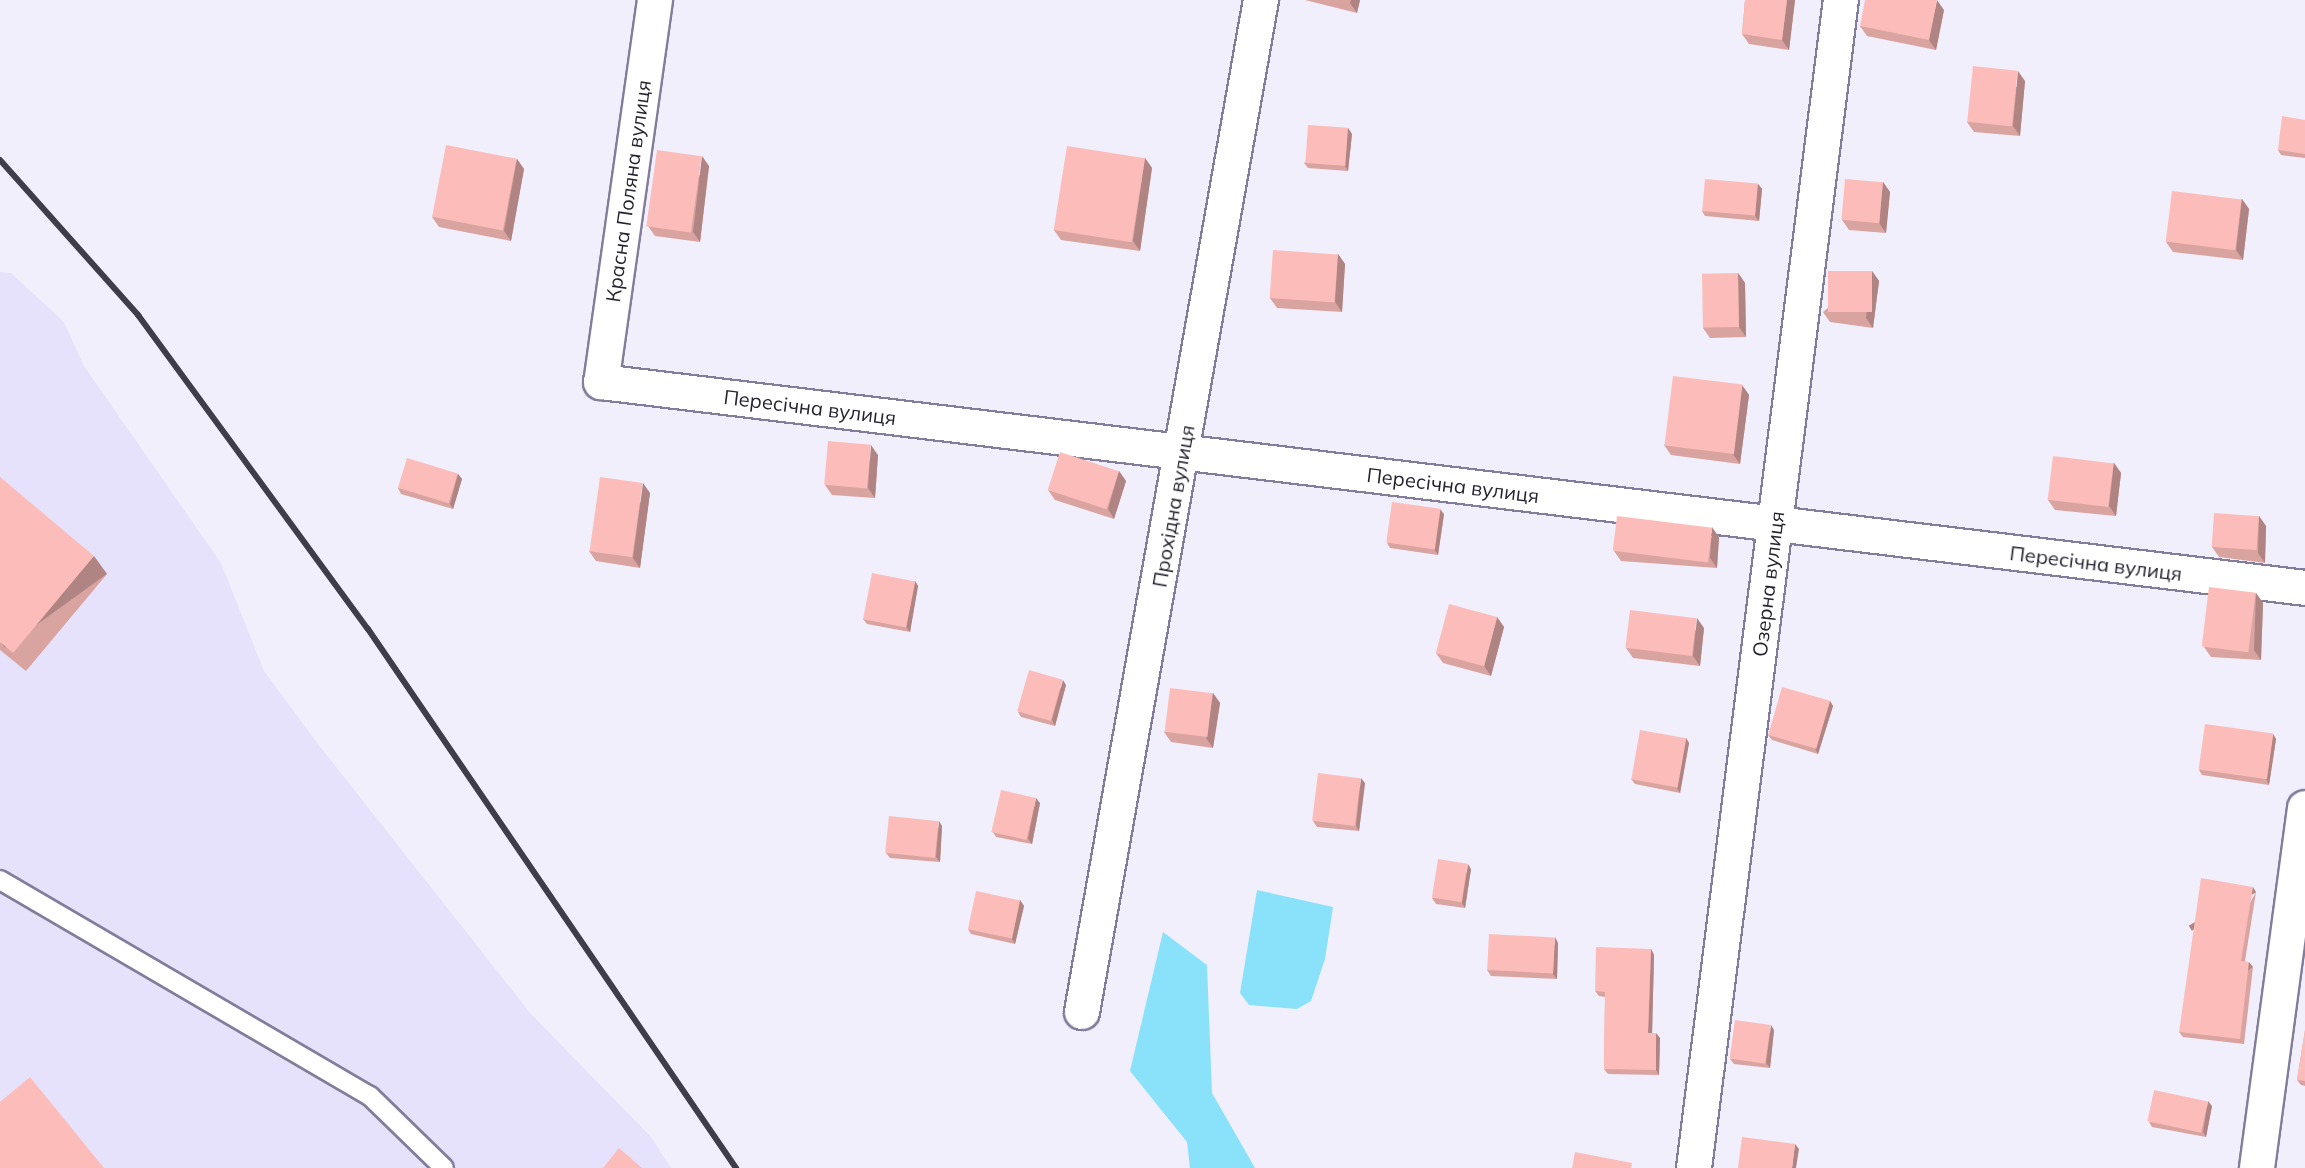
<!DOCTYPE html>
<meta charset="utf-8">
<style>
body{margin:0}
#map{position:relative;width:2305px;height:1168px;overflow:hidden;background:#f1effc;font-family:Mulish,sans-serif}
div>[style]{position:absolute}
[style*='--x']{left:calc(var(--x)*1px);top:calc(var(--y)*1px);width:calc(var(--w)*1px);rotate:calc(var(--a)*1deg)}
.built>*{inset:0;background:#e6e2fb}
.water>*{inset:0;background:#8ae1fa}
.roads{filter:drop-shadow(2px 0 #827d9b) drop-shadow(-2px 0 #827d9b) drop-shadow(0 2px #827d9b) drop-shadow(0 -2px #827d9b)}
.lane>*{height:18px;margin:-9px;padding:0 9px;transform-origin:9px;border-radius:9px;background:#fff}
.street>*{height:34px;margin:-17px;padding:0 17px;transform-origin:17px;border-radius:17px;background:#fff}
.rail>*{height:6px;margin:-3px;padding:0 3px;transform-origin:3px;border-radius:3px;background:#3f3d49}
.wall>*{inset:0;background:#d9a3a0}
.shaded-wall>*{inset:0;background:#b08482;transform-origin:0 0}
.building>*{inset:0;background:#fcbdba;transform-origin:0 0}
span{translate:-50% -50%;white-space:nowrap;text-align:center;line-height:1.15;-webkit-text-stroke:6px #fff;paint-order:stroke}
.street-label{font-size:20px;color:#25232f}
</style>
<div id="map">
<div class="built">
<i style="clip-path:polygon(0 272px,11px 273px,64px 322px,84px 366px,221px 563px,264px 671px,318px 744px,531px 1014px,651px 1137px,671px 1168px,0 1168px)"></i>
</div>
<div class="water">
<i style="clip-path:polygon(1257px 890px,1333px 907px,1325px 959px,1311px 1001px,1297px 1009px,1249px 1005px,1240px 993px)"></i>
<i style="clip-path:polygon(1163px 932px,1207px 965px,1212px 1093px,1255px 1168px,1190px 1168px,1187px 1142px,1130px 1071px)"></i>
</div>
<div class="roads">
<div class="lane">
<i style="--x:0;--y:880;--w:428;--a:30.3"></i>
<i style="--x:370;--y:1096;--w:103;--a:44.2"></i>
</div>
<div class="street">
<i style="--x:655;--y:0;--w:386;--a:98"></i>
<i style="--x:601;--y:382;--w:1716;--a:6.89"></i>
<i style="--x:1082;--y:1012;--w:1028;--a:-79.97"></i>
<i style="--x:1694;--y:1168;--w:1177;--a:-82.83"></i>
<i style="--x:2257;--y:1168;--w:363;--a:-82.4"></i>
</div>
</div>
<div class="rail">
<i style="--x:0;--y:160;--w:208;--a:48.3"></i>
<i style="--x:138;--y:315;--w:389;--a:53.8"></i>
<i style="--x:368;--y:629;--w:653;--a:55.68"></i>
</div>
<div class="wall">
<i style="clip-path:polygon(1305px 0,1360px 0,1357px 13px)"></i>
<i style="clip-path:polygon(1745px 0,1795px 0,1789px 50px,1749px 44px,1742px 34px)"></i>
<i style="clip-path:polygon(1944px 10px,1936px 50px,1867px 36px,1860px 26px)"></i>
<i style="clip-path:polygon(2025px 81px,2020px 136px,1974px 132px,1967px 122px)"></i>
<i style="clip-path:polygon(2305px 120px,2305px 158px,2281px 155px,2278px 150px)"></i>
<i style="clip-path:polygon(1348px 128px,1352px 134px,1348px 171px,1308px 168px,1304px 163px)"></i>
<i style="clip-path:polygon(1145px 158px,1152px 168px,1140px 251px,1061px 240px,1054px 230px)"></i>
<i style="clip-path:polygon(517px 159px,524px 169px,511px 241px,439px 227px,432px 217px)"></i>
<i style="clip-path:polygon(709px 166px,700px 242px,655px 236px,648px 226px)"></i>
<i style="clip-path:polygon(1883px 182px,1890px 192px,1886px 233px,1849px 230px,1842px 220px)"></i>
<i style="clip-path:polygon(1758px 184px,1762px 189px,1759px 221px,1705px 216px,1702px 211px)"></i>
<i style="clip-path:polygon(2242px 199px,2249px 209px,2243px 260px,2173px 252px,2166px 242px)"></i>
<i style="clip-path:polygon(1338px 254px,1345px 264px,1342px 312px,1277px 308px,1270px 298px)"></i>
<i style="clip-path:polygon(1872px 271px,1879px 281px,1873px 328px,1830px 322px,1823px 312px)"></i>
<i style="clip-path:polygon(1738px 273px,1745px 283px,1746px 337px,1710px 338px,1703px 328px)"></i>
<i style="clip-path:polygon(1742px 385px,1749px 395px,1740px 464px,1671px 455px,1664px 445px)"></i>
<i style="clip-path:polygon(878px 455px,875px 498px,832px 495px,825px 485px)"></i>
<i style="clip-path:polygon(2114px 463px,2121px 473px,2116px 516px,2055px 510px,2048px 500px)"></i>
<i style="clip-path:polygon(1119px 471px,1126px 481px,1114px 519px,1055px 500px,1048px 490px)"></i>
<i style="clip-path:polygon(458px 474px,462px 479px,453px 509px,401px 494px,398px 488px)"></i>
<i style="clip-path:polygon(0 477px,107px 574px,26px 671px,0 650px)"></i>
<i style="clip-path:polygon(650px 493px,640px 568px,596px 561px,589px 551px)"></i>
<i style="clip-path:polygon(1444px 514px,1438px 555px,1390px 548px,1387px 543px)"></i>
<i style="clip-path:polygon(2259px 516px,2266px 526px,2265px 563px,2219px 557px,2212px 547px)"></i>
<i style="clip-path:polygon(1719px 537px,1717px 568px,1621px 561px,1614px 551px)"></i>
<i style="clip-path:polygon(915px 581px,918px 586px,910px 632px,867px 624px,863px 619px)"></i>
<i style="clip-path:polygon(2256px 593px,2263px 603px,2261px 660px,2211px 657px,2204px 647px)"></i>
<i style="clip-path:polygon(1497px 617px,1504px 627px,1491px 676px,1443px 663px,1436px 653px)"></i>
<i style="clip-path:polygon(1704px 628px,1700px 666px,1633px 658px,1626px 648px)"></i>
<i style="clip-path:polygon(1066px 685px,1055px 726px,1021px 717px,1018px 712px)"></i>
<i style="clip-path:polygon(1213px 693px,1220px 703px,1213px 748px,1171px 742px,1164px 732px)"></i>
<i style="clip-path:polygon(1830px 701px,1833px 706px,1818px 754px,1772px 740px,1768px 735px)"></i>
<i style="clip-path:polygon(2273px 734px,2276px 739px,2269px 785px,2202px 775px,2199px 770px)"></i>
<i style="clip-path:polygon(1686px 738px,1689px 743px,1680px 793px,1635px 784px,1631px 779px)"></i>
<i style="clip-path:polygon(1365px 783px,1359px 831px,1317px 827px,1313px 821px)"></i>
<i style="clip-path:polygon(1040px 803px,1032px 844px,996px 837px,993px 832px)"></i>
<i style="clip-path:polygon(942px 826px,940px 862px,890px 858px,886px 853px)"></i>
<i style="clip-path:polygon(1471px 869px,1465px 908px,1436px 904px,1432px 898px)"></i>
<i style="clip-path:polygon(2256px 892px,2245px 961px,2253px 967px,2244px 1044px,2183px 1037px,2179px 1032px)"></i>
<i style="clip-path:polygon(1020px 900px,1024px 906px,1015px 944px,971px 934px,968px 929px)"></i>
<i style="clip-path:polygon(1558px 943px,1557px 979px,1491px 976px,1487px 970px)"></i>
<i style="clip-path:polygon(1651px 949px,1654px 955px,1652px 1033px,1660px 1038px,1659px 1075px,1608px 1074px,1604px 1069px,1605px 997px,1599px 996px,1595px 991px)"></i>
<i style="clip-path:polygon(1774px 1030px,1770px 1068px,1734px 1064px,1730px 1059px)"></i>
<i style="clip-path:polygon(2305px 1030px,2305px 1086px,2301px 1085px,2297px 1080px)"></i>
<i style="clip-path:polygon(2212px 1106px,2206px 1137px,2152px 1127px,2149px 1122px)"></i>
</div>
<div class="shaded-wall">
<i style="clip-path:polygon(1351px 0,1360px 0,1357px 13px,1350px 3px)"></i>
<i style="clip-path:polygon(1787px 0,1795px 0,1789px 50px,1782px 40px)"></i>
<i style="clip-path:polygon(1937px 0,1944px 10px,1936px 50px,1929px 40px)"></i>
<i style="clip-path:polygon(2018px 71px,2025px 81px,2020px 136px,2013px 126px)"></i>
<i style="clip-path:polygon(1348px 128px,1352px 134px,1348px 171px,1345px 166px)"></i>
<i style="clip-path:polygon(702px 156px,709px 166px,700px 242px,693px 232px)"></i>
<i style="clip-path:polygon(1145px 158px,1152px 168px,1140px 251px,1133px 241px)"></i>
<i style="clip-path:polygon(517px 159px,524px 169px,511px 241px,504px 231px)"></i>
<i style="clip-path:polygon(1883px 182px,1890px 192px,1886px 233px,1879px 223px)"></i>
<i style="clip-path:polygon(1758px 184px,1762px 189px,1759px 221px,1755px 216px)"></i>
<i style="clip-path:polygon(2242px 199px,2249px 209px,2243px 260px,2236px 250px)"></i>
<i style="clip-path:polygon(1338px 254px,1345px 264px,1342px 312px,1335px 302px)"></i>
<i style="clip-path:polygon(1872px 271px,1879px 281px,1873px 328px,1866px 318px)"></i>
<i style="clip-path:polygon(1738px 273px,1745px 283px,1746px 337px,1739px 327px)"></i>
<i style="clip-path:polygon(1742px 385px,1749px 395px,1740px 464px,1733px 454px)"></i>
<i style="clip-path:polygon(871px 445px,878px 455px,875px 498px,868px 488px)"></i>
<i style="clip-path:polygon(2114px 463px,2121px 473px,2116px 516px,2109px 506px)"></i>
<i style="clip-path:polygon(1119px 471px,1126px 481px,1114px 519px,1108px 509px)"></i>
<i style="clip-path:polygon(458px 474px,462px 479px,453px 509px,450px 504px)"></i>
<i style="clip-path:polygon(643px 483px,650px 493px,640px 568px,633px 558px)"></i>
<i style="clip-path:polygon(1440px 509px,1444px 514px,1438px 555px,1434px 549px)"></i>
<i style="clip-path:polygon(2259px 516px,2266px 526px,2265px 563px,2258px 553px)"></i>
<i style="clip-path:polygon(1712px 527px,1719px 537px,1717px 568px,1710px 558px)"></i>
<i style="left:94px;top:556px;width:22px;height:126px;rotate:54deg"></i>
<i style="clip-path:polygon(915px 581px,918px 586px,910px 632px,906px 627px)"></i>
<i style="clip-path:polygon(2256px 593px,2263px 603px,2261px 660px,2254px 650px)"></i>
<i style="clip-path:polygon(1497px 617px,1504px 627px,1491px 676px,1484px 666px)"></i>
<i style="clip-path:polygon(1697px 618px,1704px 628px,1700px 666px,1693px 656px)"></i>
<i style="clip-path:polygon(1063px 680px,1066px 685px,1055px 726px,1052px 720px)"></i>
<i style="clip-path:polygon(1213px 693px,1220px 703px,1213px 748px,1206px 738px)"></i>
<i style="clip-path:polygon(1830px 701px,1833px 706px,1818px 754px,1815px 749px)"></i>
<i style="clip-path:polygon(2273px 734px,2276px 739px,2269px 785px,2266px 779px)"></i>
<i style="clip-path:polygon(1686px 738px,1689px 743px,1680px 793px,1677px 788px)"></i>
<i style="clip-path:polygon(1361px 778px,1365px 783px,1359px 831px,1356px 826px)"></i>
<i style="clip-path:polygon(1036px 798px,1040px 803px,1032px 844px,1028px 839px)"></i>
<i style="clip-path:polygon(939px 821px,942px 826px,940px 862px,936px 857px)"></i>
<i style="clip-path:polygon(1468px 864px,1471px 869px,1465px 908px,1462px 903px)"></i>
<i style="left:2253px;top:887px;width:6px;height:75px;rotate:59deg"></i>
<i style="clip-path:polygon(1020px 900px,1024px 906px,1015px 944px,1012px 939px)"></i>
<i style="clip-path:polygon(1555px 937px,1558px 943px,1557px 979px,1553px 974px)"></i>
<i style="clip-path:polygon(1651px 949px,1654px 955px,1652px 1038px,1648px 1033px)"></i>
<i style="left:2249px;top:962px;width:6px;height:78px;rotate:51deg"></i>
<i style="clip-path:polygon(1771px 1025px,1774px 1030px,1770px 1068px,1766px 1063px)"></i>
<i style="clip-path:polygon(1656px 1033px,1660px 1038px,1659px 1075px,1656px 1070px)"></i>
<i style="clip-path:polygon(2208px 1101px,2212px 1106px,2206px 1137px,2203px 1132px)"></i>
<i style="clip-path:polygon(1795px 1144px,1799px 1149px,1796px 1168px,1792px 1168px)"></i>
</div>
<div class="building">
<i style="clip-path:polygon(1745px 0,1787px 0,1782px 40px,1742px 34px)"></i>
<i style="clip-path:polygon(1865px 0,1937px 0,1929px 40px,1860px 26px)"></i>
<i style="left:1973px;top:66px;width:45px;height:56px;rotate:6deg"></i>
<i style="clip-path:polygon(2282px 116px,2305px 120px,2305px 154px,2278px 150px)"></i>
<i style="left:1308px;top:125px;width:40px;height:38px;rotate:4deg"></i>
<i style="left:446px;top:145px;width:72px;height:73px;rotate:11deg"></i>
<i style="left:1067px;top:146px;width:79px;height:85px;rotate:9deg"></i>
<i style="left:657px;top:150px;width:45px;height:77px;rotate:8deg"></i>
<i style="left:1705px;top:179px;width:53px;height:32px;rotate:5deg"></i>
<i style="left:1845px;top:179px;width:38px;height:41px;rotate:5deg"></i>
<i style="left:2172px;top:191px;width:70px;height:51px;rotate:7deg"></i>
<i style="left:1273px;top:250px;width:65px;height:48px;rotate:4deg"></i>
<i style="left:1828px;top:271px;width:44px;height:41px"></i>
<i style="left:1738px;top:273px;width:54px;height:36px;rotate:89deg"></i>
<i style="left:1673px;top:376px;width:70px;height:70px;rotate:7deg"></i>
<i style="left:828px;top:441px;width:43px;height:44px;rotate:5deg"></i>
<i style="left:1060px;top:452px;width:62px;height:40px;rotate:18deg"></i>
<i style="left:2053px;top:456px;width:61px;height:44px;rotate:7deg"></i>
<i style="left:407px;top:458px;width:53px;height:31px;rotate:17deg"></i>
<i style="clip-path:polygon(0 477px,94px 556px,13px 653px,0 642px)"></i>
<i style="left:600px;top:477px;width:43px;height:75px;rotate:8deg"></i>
<i style="left:1392px;top:502px;width:49px;height:41px;rotate:8deg"></i>
<i style="left:2214px;top:513px;width:45px;height:34px;rotate:4deg"></i>
<i style="left:1617px;top:516px;width:96px;height:35px;rotate:7deg"></i>
<i style="left:872px;top:573px;width:44px;height:47px;rotate:11deg"></i>
<i style="left:2209px;top:587px;width:47px;height:60px;rotate:7deg"></i>
<i style="left:1449px;top:604px;width:50px;height:51px;rotate:15deg"></i>
<i style="left:1630px;top:610px;width:67px;height:38px;rotate:7deg"></i>
<i style="left:1029px;top:670px;width:35px;height:43px;rotate:16deg"></i>
<i style="left:1782px;top:687px;width:50px;height:50px;rotate:16deg"></i>
<i style="left:1170px;top:688px;width:43px;height:44px;rotate:7deg"></i>
<i style="left:2205px;top:724px;width:69px;height:46px;rotate:8deg"></i>
<i style="left:1640px;top:730px;width:47px;height:50px;rotate:10deg"></i>
<i style="left:1318px;top:773px;width:43px;height:48px;rotate:7deg"></i>
<i style="left:1001px;top:790px;width:36px;height:43px;rotate:13deg"></i>
<i style="left:889px;top:816px;width:50px;height:37px;rotate:6deg"></i>
<i style="left:1438px;top:859px;width:30px;height:39px;rotate:9deg"></i>
<i style="clip-path:polygon(2201px 878px,2253px 887px,2241px 961px,2249px 962px,2240px 1039px,2179px 1032px)"></i>
<i style="left:976px;top:891px;width:45px;height:39px;rotate:12deg"></i>
<i style="left:1489px;top:934px;width:66px;height:36px;rotate:3deg"></i>
<i style="clip-path:polygon(1596px 947px,1651px 949px,1648px 1033px,1656px 1033px,1656px 1070px,1604px 1069px,1605px 992px,1595px 991px)"></i>
<i style="left:1735px;top:1020px;width:36px;height:39px;rotate:8deg"></i>
<i style="clip-path:polygon(2305px 1030px,2305px 1081px,2297px 1080px)"></i>
<i style="clip-path:polygon(30px 1077px,104px 1168px,0 1168px,0 1102px)"></i>
<i style="left:2154px;top:1090px;width:55px;height:32px;rotate:12deg"></i>
<i style="clip-path:polygon(1742px 1137px,1795px 1144px,1792px 1168px,1738px 1168px)"></i>
<i style="clip-path:polygon(619px 1148px,642px 1168px,603px 1168px)"></i>
<i style="clip-path:polygon(1575px 1152px,1632px 1163px,1631px 1168px,1572px 1168px)"></i>
</div>
<div class="street-label">
<span style="left:628px;top:191px;rotate:-82deg">Красна Поляна вулиця</span>
<span style="left:810px;top:407px;rotate:7deg">Пересічна вулиця</span>
<span style="left:1453px;top:485px;rotate:7deg">Пересічна вулиця</span>
<span style="left:1173px;top:506px;rotate:-80deg">Прохідна вулиця</span>
<span style="left:2096px;top:563px;rotate:7deg">Пересічна вулиця</span>
<span style="left:1768px;top:584px;rotate:-83deg">Озерна вулиця</span>
</div>
</div>
